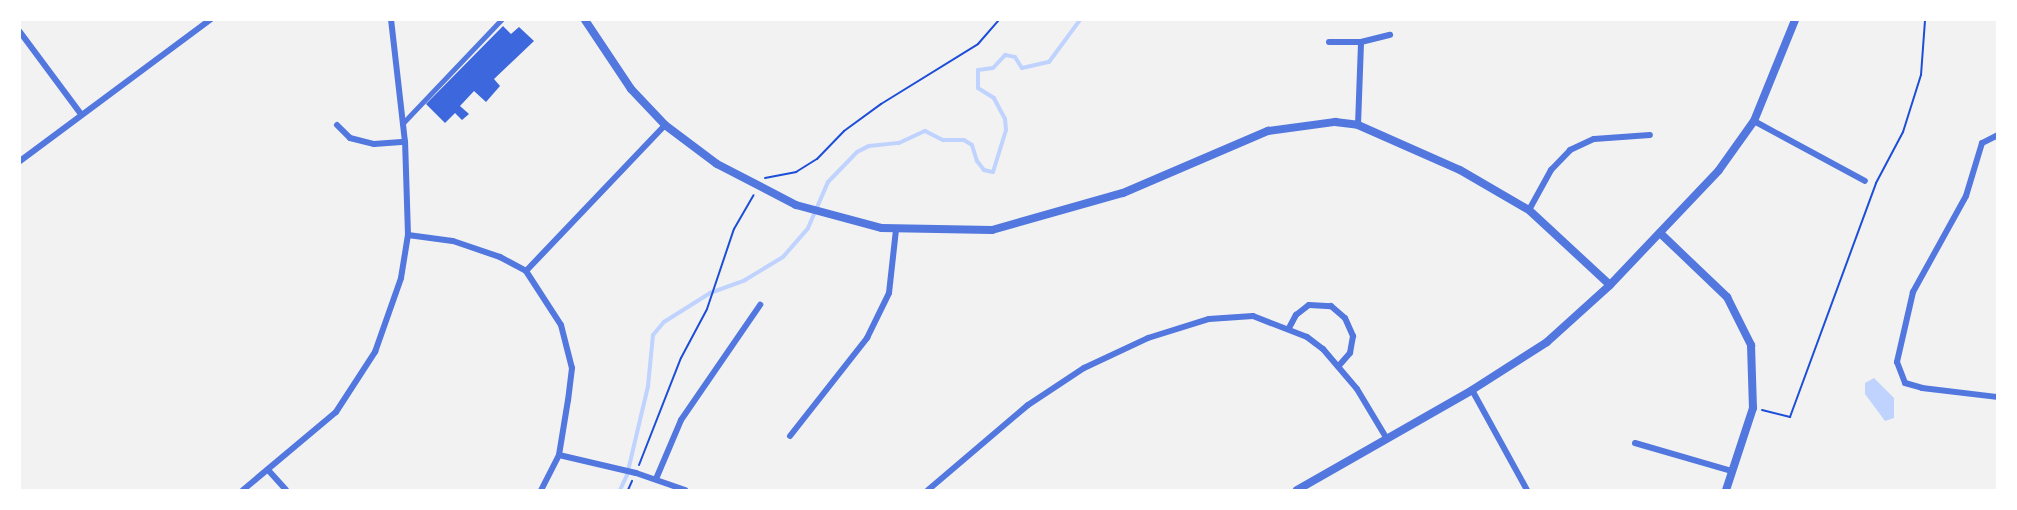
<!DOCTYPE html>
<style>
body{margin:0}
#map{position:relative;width:2017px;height:510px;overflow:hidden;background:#f2f2f2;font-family:Georgia,serif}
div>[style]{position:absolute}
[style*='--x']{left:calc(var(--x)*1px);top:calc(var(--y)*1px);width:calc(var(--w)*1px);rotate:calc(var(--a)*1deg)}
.water>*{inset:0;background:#bfd3fe}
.stream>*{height:4px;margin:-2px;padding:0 2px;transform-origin:2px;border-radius:2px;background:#bfd3fe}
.building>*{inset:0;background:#3d67dc}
.path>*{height:2px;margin:-1px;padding:0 1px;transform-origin:1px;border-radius:1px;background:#1d4ed8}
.pedestrian>*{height:4.5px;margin:-2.25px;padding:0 2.25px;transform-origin:2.25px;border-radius:2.25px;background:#5277de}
.minor>*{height:6px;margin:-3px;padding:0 3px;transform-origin:3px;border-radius:3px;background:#5277de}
.tertiary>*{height:8px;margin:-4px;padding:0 4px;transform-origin:4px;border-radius:4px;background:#5277de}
span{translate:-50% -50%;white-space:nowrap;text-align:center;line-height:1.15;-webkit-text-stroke:6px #fff;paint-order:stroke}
.frame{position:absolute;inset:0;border:21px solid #fff;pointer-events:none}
</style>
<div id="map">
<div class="water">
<i style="clip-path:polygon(1874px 378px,1894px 398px,1894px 418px,1885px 421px,1865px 394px,1865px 383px)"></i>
</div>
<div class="stream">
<i style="--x:620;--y:490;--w:17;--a:-65"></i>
<i style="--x:627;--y:475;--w:91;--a:-76.7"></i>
<i style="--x:648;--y:386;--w:51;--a:-84.4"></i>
<i style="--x:653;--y:335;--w:17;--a:-50"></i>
<i style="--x:664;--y:322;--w:54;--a:-32.2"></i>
<i style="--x:710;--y:293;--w:37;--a:-20"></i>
<i style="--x:745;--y:280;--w:44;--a:-31.2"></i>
<i style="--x:783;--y:257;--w:38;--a:-49"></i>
<i style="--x:808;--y:228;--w:50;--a:-66.5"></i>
<i style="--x:828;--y:182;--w:42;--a:-46"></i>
<i style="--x:857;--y:152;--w:13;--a:-27"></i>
<i style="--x:869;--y:146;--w:30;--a:-6"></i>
<i style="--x:899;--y:143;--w:29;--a:-25"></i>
<i style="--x:925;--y:131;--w:20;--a:27"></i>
<i style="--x:943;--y:140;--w:21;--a:0"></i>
<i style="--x:964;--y:140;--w:9;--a:32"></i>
<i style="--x:972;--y:145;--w:17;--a:73"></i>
<i style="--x:977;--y:161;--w:11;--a:52"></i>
<i style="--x:984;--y:170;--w:9;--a:13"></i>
<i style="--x:993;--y:172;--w:44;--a:-72.8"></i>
<i style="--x:1006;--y:130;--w:11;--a:-95"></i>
<i style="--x:1005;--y:119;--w:24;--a:-118"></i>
<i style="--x:994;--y:98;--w:19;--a:-148"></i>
<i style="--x:978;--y:88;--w:18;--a:-90"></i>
<i style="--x:978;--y:70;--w:15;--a:-8"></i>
<i style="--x:993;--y:68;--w:18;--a:-47"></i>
<i style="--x:1005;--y:55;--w:10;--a:11"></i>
<i style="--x:1015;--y:57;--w:13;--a:58"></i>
<i style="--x:1022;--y:68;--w:28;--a:-13"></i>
<i style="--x:1049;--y:62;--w:52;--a:-53.6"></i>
</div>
<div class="building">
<i style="clip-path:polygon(503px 26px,511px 34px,519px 27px,534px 41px,494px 79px,500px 86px,486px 102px,474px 91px,460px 106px,469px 114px,462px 120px,455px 113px,445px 123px,426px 104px)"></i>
</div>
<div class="path">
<i style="--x:765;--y:178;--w:32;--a:-11"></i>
<i style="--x:796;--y:172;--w:25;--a:-32"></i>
<i style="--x:817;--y:159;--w:39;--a:-46"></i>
<i style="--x:844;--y:131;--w:46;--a:-36.1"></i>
<i style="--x:881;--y:104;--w:114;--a:-31.7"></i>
<i style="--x:978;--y:44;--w:32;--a:-49"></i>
<i style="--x:1762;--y:410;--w:29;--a:14"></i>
<i style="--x:1790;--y:417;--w:249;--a:-69.8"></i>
<i style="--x:1876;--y:183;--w:58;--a:-62.1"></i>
<i style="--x:1903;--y:132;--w:60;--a:-72.5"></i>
<i style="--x:1921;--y:75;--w:55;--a:-85.8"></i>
<i style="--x:639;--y:465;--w:115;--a:-68.6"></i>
<i style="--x:681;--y:358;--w:55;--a:-62"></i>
<i style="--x:707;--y:309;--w:84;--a:-71.4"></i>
<i style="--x:734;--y:229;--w:39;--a:-60"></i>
<i style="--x:628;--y:490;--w:10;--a:-66"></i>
</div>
<div class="pedestrian">
<i style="--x:402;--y:124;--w:144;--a:-46.4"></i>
</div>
<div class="minor">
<i style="--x:20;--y:32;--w:102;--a:53.4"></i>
<i style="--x:1329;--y:42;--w:32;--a:0"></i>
<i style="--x:1361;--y:42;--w:30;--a:-14"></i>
<i style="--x:1754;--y:121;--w:126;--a:28.4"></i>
<i style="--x:337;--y:125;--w:18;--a:45"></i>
<i style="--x:350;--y:138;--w:25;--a:14"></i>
<i style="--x:374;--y:144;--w:31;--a:-4"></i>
<i style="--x:1358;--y:125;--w:83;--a:-87.9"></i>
<i style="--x:1998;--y:135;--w:18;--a:153"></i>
<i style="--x:1982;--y:143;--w:55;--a:106.8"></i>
<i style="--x:1966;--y:196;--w:110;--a:118.9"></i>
<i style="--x:1913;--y:292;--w:72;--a:102.9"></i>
<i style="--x:1897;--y:362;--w:22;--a:69"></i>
<i style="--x:1905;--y:383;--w:18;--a:16"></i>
<i style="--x:1922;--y:388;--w:77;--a:6.8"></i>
<i style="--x:20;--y:161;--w:237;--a:-36.6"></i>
<i style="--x:1529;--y:210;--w:46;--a:-61.2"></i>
<i style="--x:1551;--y:170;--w:28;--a:-46"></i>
<i style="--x:1570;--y:150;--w:26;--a:-25"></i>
<i style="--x:1594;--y:139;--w:56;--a:-4.1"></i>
<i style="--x:408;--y:235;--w:45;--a:7.6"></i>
<i style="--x:453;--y:241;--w:50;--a:18.8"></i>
<i style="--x:500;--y:257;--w:30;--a:28"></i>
<i style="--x:526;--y:271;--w:64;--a:57.1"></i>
<i style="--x:561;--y:325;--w:44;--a:75.7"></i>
<i style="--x:572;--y:368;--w:32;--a:97"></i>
<i style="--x:568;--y:400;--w:56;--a:99.3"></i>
<i style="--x:559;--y:455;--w:39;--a:117"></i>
<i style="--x:526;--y:271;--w:202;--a:-46.4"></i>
<i style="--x:1289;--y:328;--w:15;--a:-62"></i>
<i style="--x:1296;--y:315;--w:16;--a:-38"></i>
<i style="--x:1309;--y:305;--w:22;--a:3"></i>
<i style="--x:1331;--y:306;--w:18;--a:41"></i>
<i style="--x:1345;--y:318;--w:20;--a:66"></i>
<i style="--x:1353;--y:336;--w:17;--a:100"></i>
<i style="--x:1350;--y:353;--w:18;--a:131"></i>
<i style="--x:1472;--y:390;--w:114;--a:61.2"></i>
<i style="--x:790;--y:436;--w:125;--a:-51.8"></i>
<i style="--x:867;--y:338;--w:50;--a:-63.9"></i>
<i style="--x:889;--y:293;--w:63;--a:-83.7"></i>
<i style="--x:1635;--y:443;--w:101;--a:16.1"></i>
<i style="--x:559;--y:455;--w:79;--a:13.2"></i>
<i style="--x:636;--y:473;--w:52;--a:19.1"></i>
<i style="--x:269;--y:471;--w:25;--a:48"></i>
<i style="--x:656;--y:479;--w:64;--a:-67"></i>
<i style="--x:681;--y:420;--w:140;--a:-55.5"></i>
<i style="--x:243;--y:490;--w:121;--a:-40"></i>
<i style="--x:336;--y:412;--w:72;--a:-57"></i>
<i style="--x:375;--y:352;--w:78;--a:-70.6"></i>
<i style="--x:401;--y:278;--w:44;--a:-80.8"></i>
<i style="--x:408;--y:235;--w:93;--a:-91.8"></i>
<i style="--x:405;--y:142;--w:123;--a:-96.5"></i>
<i style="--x:928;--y:490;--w:131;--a:-40.4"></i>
<i style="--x:1028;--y:405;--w:67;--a:-33.5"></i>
<i style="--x:1084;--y:368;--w:71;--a:-25.1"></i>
<i style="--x:1148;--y:338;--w:64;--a:-17.3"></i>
<i style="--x:1209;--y:319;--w:44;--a:-3.9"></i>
<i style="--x:1253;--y:316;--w:58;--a:21.3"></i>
<i style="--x:1307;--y:337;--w:20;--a:37"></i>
<i style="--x:1323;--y:349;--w:52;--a:49.6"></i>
<i style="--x:1357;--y:389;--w:58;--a:59"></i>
</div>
<div class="tertiary">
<i style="--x:585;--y:20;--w:83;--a:56.3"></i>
<i style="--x:631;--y:89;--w:50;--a:46.6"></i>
<i style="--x:665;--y:125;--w:65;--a:36.9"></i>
<i style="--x:717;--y:164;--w:89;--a:27.4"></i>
<i style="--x:796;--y:205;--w:89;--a:15"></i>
<i style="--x:882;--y:228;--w:110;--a:1"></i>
<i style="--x:992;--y:230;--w:136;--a:-15.8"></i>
<i style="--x:1123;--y:193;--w:158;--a:-23.2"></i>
<i style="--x:1268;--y:131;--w:68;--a:-7.7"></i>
<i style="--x:1335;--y:122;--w:23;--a:7"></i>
<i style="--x:1358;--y:125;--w:111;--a:23.8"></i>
<i style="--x:1460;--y:170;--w:80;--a:30.1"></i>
<i style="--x:1529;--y:210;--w:110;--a:42.8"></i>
<i style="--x:1660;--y:233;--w:93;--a:43.7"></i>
<i style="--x:1727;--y:297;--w:54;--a:63.4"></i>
<i style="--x:1751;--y:345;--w:63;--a:88.2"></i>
<i style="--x:1753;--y:408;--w:86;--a:108.2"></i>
<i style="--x:1297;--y:490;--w:202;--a:-29.7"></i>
<i style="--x:1472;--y:390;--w:89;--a:-32.6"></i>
<i style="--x:1547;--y:342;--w:85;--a:-42.1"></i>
<i style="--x:1610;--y:285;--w:158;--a:-46.5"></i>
<i style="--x:1719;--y:170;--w:60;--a:-54.5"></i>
<i style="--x:1754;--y:121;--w:109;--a:-67.9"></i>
</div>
<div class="frame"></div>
</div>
